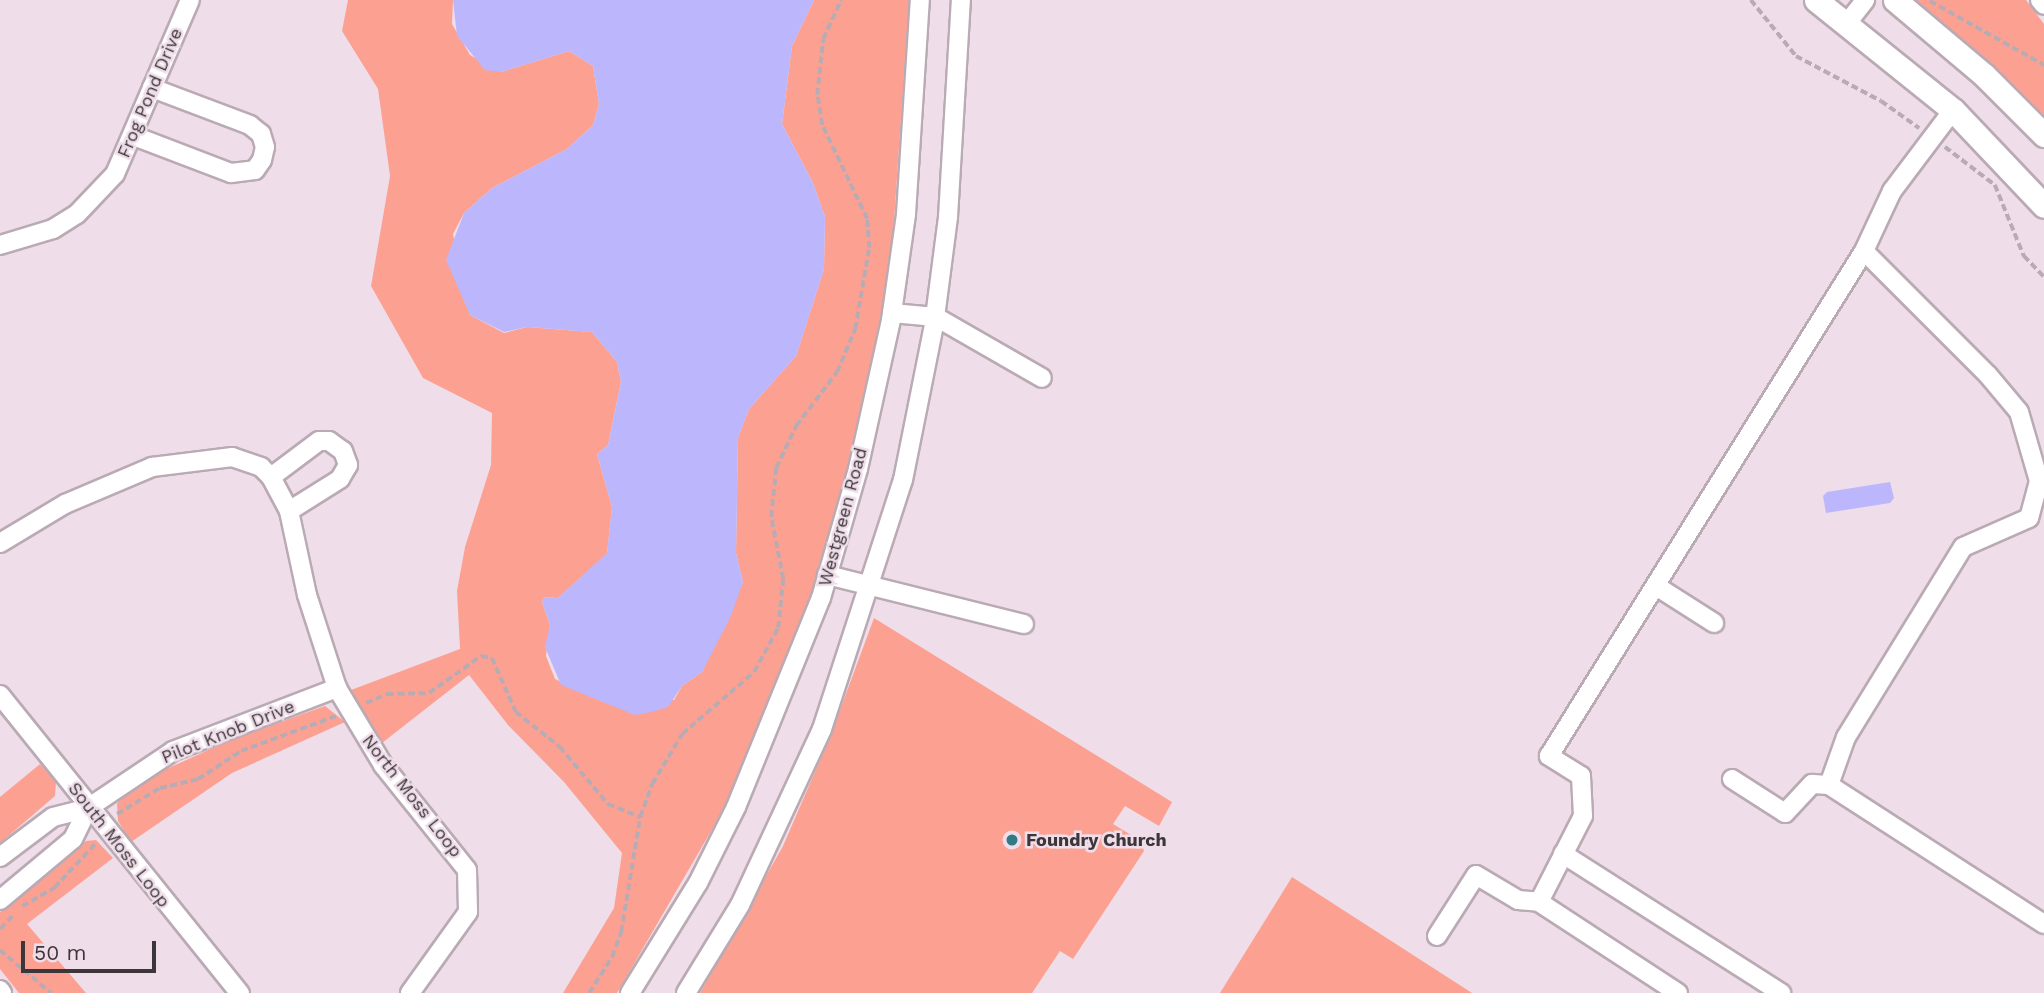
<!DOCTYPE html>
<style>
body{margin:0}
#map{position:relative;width:2044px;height:993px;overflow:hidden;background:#efdee9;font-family:"Work Sans",sans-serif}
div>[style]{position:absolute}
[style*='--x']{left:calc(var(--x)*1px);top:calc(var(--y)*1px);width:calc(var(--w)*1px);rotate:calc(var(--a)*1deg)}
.green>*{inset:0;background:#fca192}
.water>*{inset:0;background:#bcb6fd}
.path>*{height:3.5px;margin-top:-1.75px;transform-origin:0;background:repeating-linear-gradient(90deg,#b8abb4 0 7px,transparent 0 10.5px)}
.roads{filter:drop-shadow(2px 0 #baaab4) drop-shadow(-2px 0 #baaab4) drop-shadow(0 2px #baaab4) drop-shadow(0 -2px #baaab4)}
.minor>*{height:18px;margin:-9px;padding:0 9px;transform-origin:9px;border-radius:9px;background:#fff}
.major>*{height:23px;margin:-11.5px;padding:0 11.5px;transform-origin:11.5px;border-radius:11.5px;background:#fff}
.dots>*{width:19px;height:19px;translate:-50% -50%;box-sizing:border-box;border:4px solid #efdee9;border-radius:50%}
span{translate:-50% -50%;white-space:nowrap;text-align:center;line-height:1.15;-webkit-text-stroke:5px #efdee9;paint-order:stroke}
.street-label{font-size:18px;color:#3c363a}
.poi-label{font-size:18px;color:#3c363a;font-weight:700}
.left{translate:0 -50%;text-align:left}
.scale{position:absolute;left:21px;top:941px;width:135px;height:32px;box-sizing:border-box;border:4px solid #3c363a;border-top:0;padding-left:9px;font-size:21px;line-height:24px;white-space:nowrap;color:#3c363a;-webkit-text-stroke:5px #efdee9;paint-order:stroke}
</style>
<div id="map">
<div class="green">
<i style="clip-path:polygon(348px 0,453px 0,452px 24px,470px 55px,501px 72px,569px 51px,593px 66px,599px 104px,593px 125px,567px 149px,492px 188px,464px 213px,453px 234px,470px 315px,504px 333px,527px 327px,592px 332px,617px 362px,621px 382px,608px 445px,597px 454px,612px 507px,607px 554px,558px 598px,545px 597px,542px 602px,550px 625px,546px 656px,555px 679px,603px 702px,674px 700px,682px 686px,702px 672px,743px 582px,736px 553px,738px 438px,749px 409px,796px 356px,824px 269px,825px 217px,813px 183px,782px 124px,792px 46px,814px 0,909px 0,892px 251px,867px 400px,842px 499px,812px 597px,721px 814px,617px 993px,563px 993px,614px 908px,622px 853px,564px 782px,508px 725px,469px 675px,382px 743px,351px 690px,460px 649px,457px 591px,465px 547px,491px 465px,492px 413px,423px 378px,371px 286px,390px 176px,378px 89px,342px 31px)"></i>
<i style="clip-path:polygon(1910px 0,2026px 0,2044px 24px,2044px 121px)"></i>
<i style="clip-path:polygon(874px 618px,1172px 802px,1159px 826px,1125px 806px,1113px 824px,1141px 841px,1144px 851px,1073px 959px,1060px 951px,1032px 993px,700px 993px,783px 846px,830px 737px)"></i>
<i style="clip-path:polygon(325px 706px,345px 722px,232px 773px,131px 842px,118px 821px,117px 804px,123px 795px,153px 775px,233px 739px)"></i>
<i style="clip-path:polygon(40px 764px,56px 781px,55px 796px,0 843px,0 797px)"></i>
<i style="clip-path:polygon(96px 840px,113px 858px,27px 924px,86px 993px,19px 993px,0 969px,0 912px,86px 841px)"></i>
<i style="clip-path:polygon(1292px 877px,1472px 993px,1220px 993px)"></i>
</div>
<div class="water">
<i style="clip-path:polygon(453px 0,814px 0,792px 46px,782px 124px,813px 183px,825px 217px,824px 269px,796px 356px,749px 409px,738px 438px,736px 553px,743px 582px,730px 618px,702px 672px,682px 686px,668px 707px,651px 712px,635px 715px,561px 685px,545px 647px,550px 625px,542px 602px,545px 597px,558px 598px,607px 553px,612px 507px,597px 454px,608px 445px,621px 382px,617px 362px,592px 332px,527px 327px,504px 332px,470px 315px,446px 260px,464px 213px,492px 188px,567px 149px,593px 125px,599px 104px,593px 66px,569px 51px,501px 72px,485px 70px,457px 36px)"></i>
<i style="clip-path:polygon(1890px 482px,1894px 498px,1890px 503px,1826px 513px,1823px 496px,1827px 492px)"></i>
</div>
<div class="path">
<i style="--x:1751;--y:0;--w:72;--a:51.2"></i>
<i style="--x:1796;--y:56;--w:96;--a:27.9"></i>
<i style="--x:1881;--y:101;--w:47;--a:35.4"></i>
<i style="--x:1930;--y:1;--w:131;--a:29.3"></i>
<i style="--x:1945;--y:147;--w:63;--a:37.2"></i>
<i style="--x:1995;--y:185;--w:77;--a:67.8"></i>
<i style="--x:2024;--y:256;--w:29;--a:46"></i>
<i style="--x:366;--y:703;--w:23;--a:-23"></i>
<i style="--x:387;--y:694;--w:42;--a:-1.4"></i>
<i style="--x:429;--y:693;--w:64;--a:-35.4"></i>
<i style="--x:481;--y:656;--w:11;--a:10"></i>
<i style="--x:492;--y:658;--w:59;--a:66"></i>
<i style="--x:516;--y:712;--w:56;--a:38.5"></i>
<i style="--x:560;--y:747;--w:75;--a:49.9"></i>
<i style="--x:608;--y:804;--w:35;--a:22"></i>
<i style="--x:117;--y:814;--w:50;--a:-31.2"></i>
<i style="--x:160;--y:788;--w:39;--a:-13"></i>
<i style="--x:198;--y:779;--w:51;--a:-33.1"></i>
<i style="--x:241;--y:751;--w:101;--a:-20.2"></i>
<i style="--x:22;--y:906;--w:37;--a:-29"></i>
<i style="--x:54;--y:888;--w:63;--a:-46.9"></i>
<i style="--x:0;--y:929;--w:21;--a:-47"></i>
<i style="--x:0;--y:950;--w:67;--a:40.1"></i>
<i style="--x:589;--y:993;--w:43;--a:-57.4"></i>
<i style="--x:612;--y:957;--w:27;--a:-70"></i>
<i style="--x:621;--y:932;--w:117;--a:-80.6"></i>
<i style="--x:640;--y:817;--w:35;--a:-70"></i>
<i style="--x:652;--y:784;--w:58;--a:-59"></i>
<i style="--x:682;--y:734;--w:95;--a:-40.7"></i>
<i style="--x:754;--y:672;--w:50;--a:-61.4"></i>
<i style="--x:778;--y:628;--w:49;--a:-84.2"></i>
<i style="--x:783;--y:579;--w:63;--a:-101"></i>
<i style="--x:771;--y:517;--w:49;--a:-84.2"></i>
<i style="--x:776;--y:468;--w:47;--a:-64.5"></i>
<i style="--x:796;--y:426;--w:68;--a:-52.8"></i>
<i style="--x:837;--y:372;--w:47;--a:-67.3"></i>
<i style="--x:855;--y:329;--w:82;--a:-80.2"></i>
<i style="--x:869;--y:248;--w:29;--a:-94"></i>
<i style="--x:867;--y:219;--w:104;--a:-115.6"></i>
<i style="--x:822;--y:125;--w:30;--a:-99"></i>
<i style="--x:817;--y:95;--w:56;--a:-83.9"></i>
<i style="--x:823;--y:39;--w:43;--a:-65.2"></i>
</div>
<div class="roads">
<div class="minor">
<i style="--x:2040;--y:0;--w:6;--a:51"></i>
<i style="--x:1848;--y:22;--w:28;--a:-52"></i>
<i style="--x:134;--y:136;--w:104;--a:20.9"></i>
<i style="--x:231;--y:173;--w:24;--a:-7"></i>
<i style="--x:255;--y:170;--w:12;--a:-55"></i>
<i style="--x:262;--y:160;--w:13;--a:-77"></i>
<i style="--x:265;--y:147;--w:14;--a:-107"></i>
<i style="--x:261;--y:134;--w:14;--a:-141"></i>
<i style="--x:250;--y:125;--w:105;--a:-159.3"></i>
<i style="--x:0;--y:245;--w:55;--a:-16.8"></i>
<i style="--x:53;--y:229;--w:28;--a:-32"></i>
<i style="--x:77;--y:214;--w:55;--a:-46.5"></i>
<i style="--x:115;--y:174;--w:189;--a:-66.7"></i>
<i style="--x:1864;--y:251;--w:175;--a:45"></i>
<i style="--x:1988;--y:375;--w:48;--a:50"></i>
<i style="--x:2019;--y:412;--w:72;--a:73.8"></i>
<i style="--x:2039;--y:481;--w:38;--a:105"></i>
<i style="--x:2029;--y:518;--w:72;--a:156.3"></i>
<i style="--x:1963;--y:547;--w:223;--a:121.6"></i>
<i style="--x:1846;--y:737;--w:51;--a:109.5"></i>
<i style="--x:1829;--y:785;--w:256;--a:32.9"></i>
<i style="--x:892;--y:313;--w:44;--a:5.2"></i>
<i style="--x:936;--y:317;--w:122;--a:29.9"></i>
<i style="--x:271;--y:477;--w:60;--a:-36.9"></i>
<i style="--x:319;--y:441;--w:10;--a:0"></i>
<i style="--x:329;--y:441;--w:17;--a:36"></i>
<i style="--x:343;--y:451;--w:15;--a:70"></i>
<i style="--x:348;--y:465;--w:16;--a:120"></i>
<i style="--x:340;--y:479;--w:60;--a:147.9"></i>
<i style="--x:0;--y:543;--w:76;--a:-31"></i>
<i style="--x:65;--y:504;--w:95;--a:-23"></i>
<i style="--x:152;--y:467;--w:81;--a:-7.1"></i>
<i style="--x:232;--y:457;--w:31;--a:19"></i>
<i style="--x:261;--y:467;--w:14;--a:45"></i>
<i style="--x:271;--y:477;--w:38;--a:62"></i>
<i style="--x:289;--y:511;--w:86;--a:77.9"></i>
<i style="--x:307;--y:595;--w:98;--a:72.1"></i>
<i style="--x:337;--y:688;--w:90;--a:59.1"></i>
<i style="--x:383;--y:765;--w:134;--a:51.3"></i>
<i style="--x:467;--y:870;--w:42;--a:88.6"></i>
<i style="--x:468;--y:912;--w:100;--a:125.6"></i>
<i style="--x:827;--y:575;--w:203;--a:14"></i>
<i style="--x:1656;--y:586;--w:69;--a:32.5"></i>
<i style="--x:0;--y:695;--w:383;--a:51.2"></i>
<i style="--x:1732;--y:779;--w:63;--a:32.7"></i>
<i style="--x:1785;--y:813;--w:40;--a:-47"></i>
<i style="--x:1812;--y:784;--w:17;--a:3"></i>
<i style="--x:1563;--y:854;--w:259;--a:32.5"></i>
<i style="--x:0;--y:857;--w:66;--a:-37"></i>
<i style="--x:53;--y:817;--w:36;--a:-14"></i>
<i style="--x:88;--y:808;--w:102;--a:-33.8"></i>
<i style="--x:173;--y:751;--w:176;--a:-21"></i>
<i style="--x:0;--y:900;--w:95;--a:-39.9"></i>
<i style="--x:73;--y:839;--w:34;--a:-64"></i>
<i style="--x:1437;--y:936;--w:72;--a:-57.4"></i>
<i style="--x:1476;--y:875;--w:49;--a:30.8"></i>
<i style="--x:1518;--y:900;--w:21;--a:5"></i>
<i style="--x:0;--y:990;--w:4;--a:56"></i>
<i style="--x:630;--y:993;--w:129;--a:-58.3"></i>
<i style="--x:698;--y:883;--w:85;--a:-63.4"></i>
<i style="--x:736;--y:807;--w:226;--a:-67.9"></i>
<i style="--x:821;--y:598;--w:134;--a:-74"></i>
<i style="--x:858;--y:469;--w:153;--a:-77.5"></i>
<i style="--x:891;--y:320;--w:107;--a:-81.9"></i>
<i style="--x:906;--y:214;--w:214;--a:-86.3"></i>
<i style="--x:686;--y:993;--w:103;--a:-58.5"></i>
<i style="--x:740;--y:905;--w:194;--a:-65"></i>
<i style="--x:822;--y:729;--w:262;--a:-72"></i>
<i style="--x:903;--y:480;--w:158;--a:-78.7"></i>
<i style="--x:934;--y:325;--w:109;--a:-82.6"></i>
<i style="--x:948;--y:217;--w:217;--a:-86.6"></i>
<i style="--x:1678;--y:993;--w:166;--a:-146.8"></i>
<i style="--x:1539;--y:902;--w:97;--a:-62.9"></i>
<i style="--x:1583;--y:816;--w:40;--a:-92.9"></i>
<i style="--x:1581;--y:776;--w:38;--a:-148"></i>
<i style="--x:1549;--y:756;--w:595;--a:-58.05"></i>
<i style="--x:1864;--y:251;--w:66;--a:-65"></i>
<i style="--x:1892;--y:191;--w:101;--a:-53"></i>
</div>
<div class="major">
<i style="--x:1816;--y:0;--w:176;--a:38.8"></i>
<i style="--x:1953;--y:110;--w:132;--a:46.5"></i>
<i style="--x:1895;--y:0;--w:116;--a:40.1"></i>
<i style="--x:1984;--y:75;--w:85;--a:45"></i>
</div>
</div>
<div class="dots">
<i style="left:1012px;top:840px;background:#347986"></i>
</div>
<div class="street-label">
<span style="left:150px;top:93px;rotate:-67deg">Frog Pond Drive</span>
<span style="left:843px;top:517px;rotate:-75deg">Westgreen Road</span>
<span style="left:228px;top:732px;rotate:-22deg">Pilot Knob Drive</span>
<span style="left:412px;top:796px;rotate:52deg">North Moss Loop</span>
<span style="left:119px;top:845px;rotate:52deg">South Moss Loop</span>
</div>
<div class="poi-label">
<span class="left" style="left:1026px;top:840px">Foundry Church</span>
</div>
<div class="scale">50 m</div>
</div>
